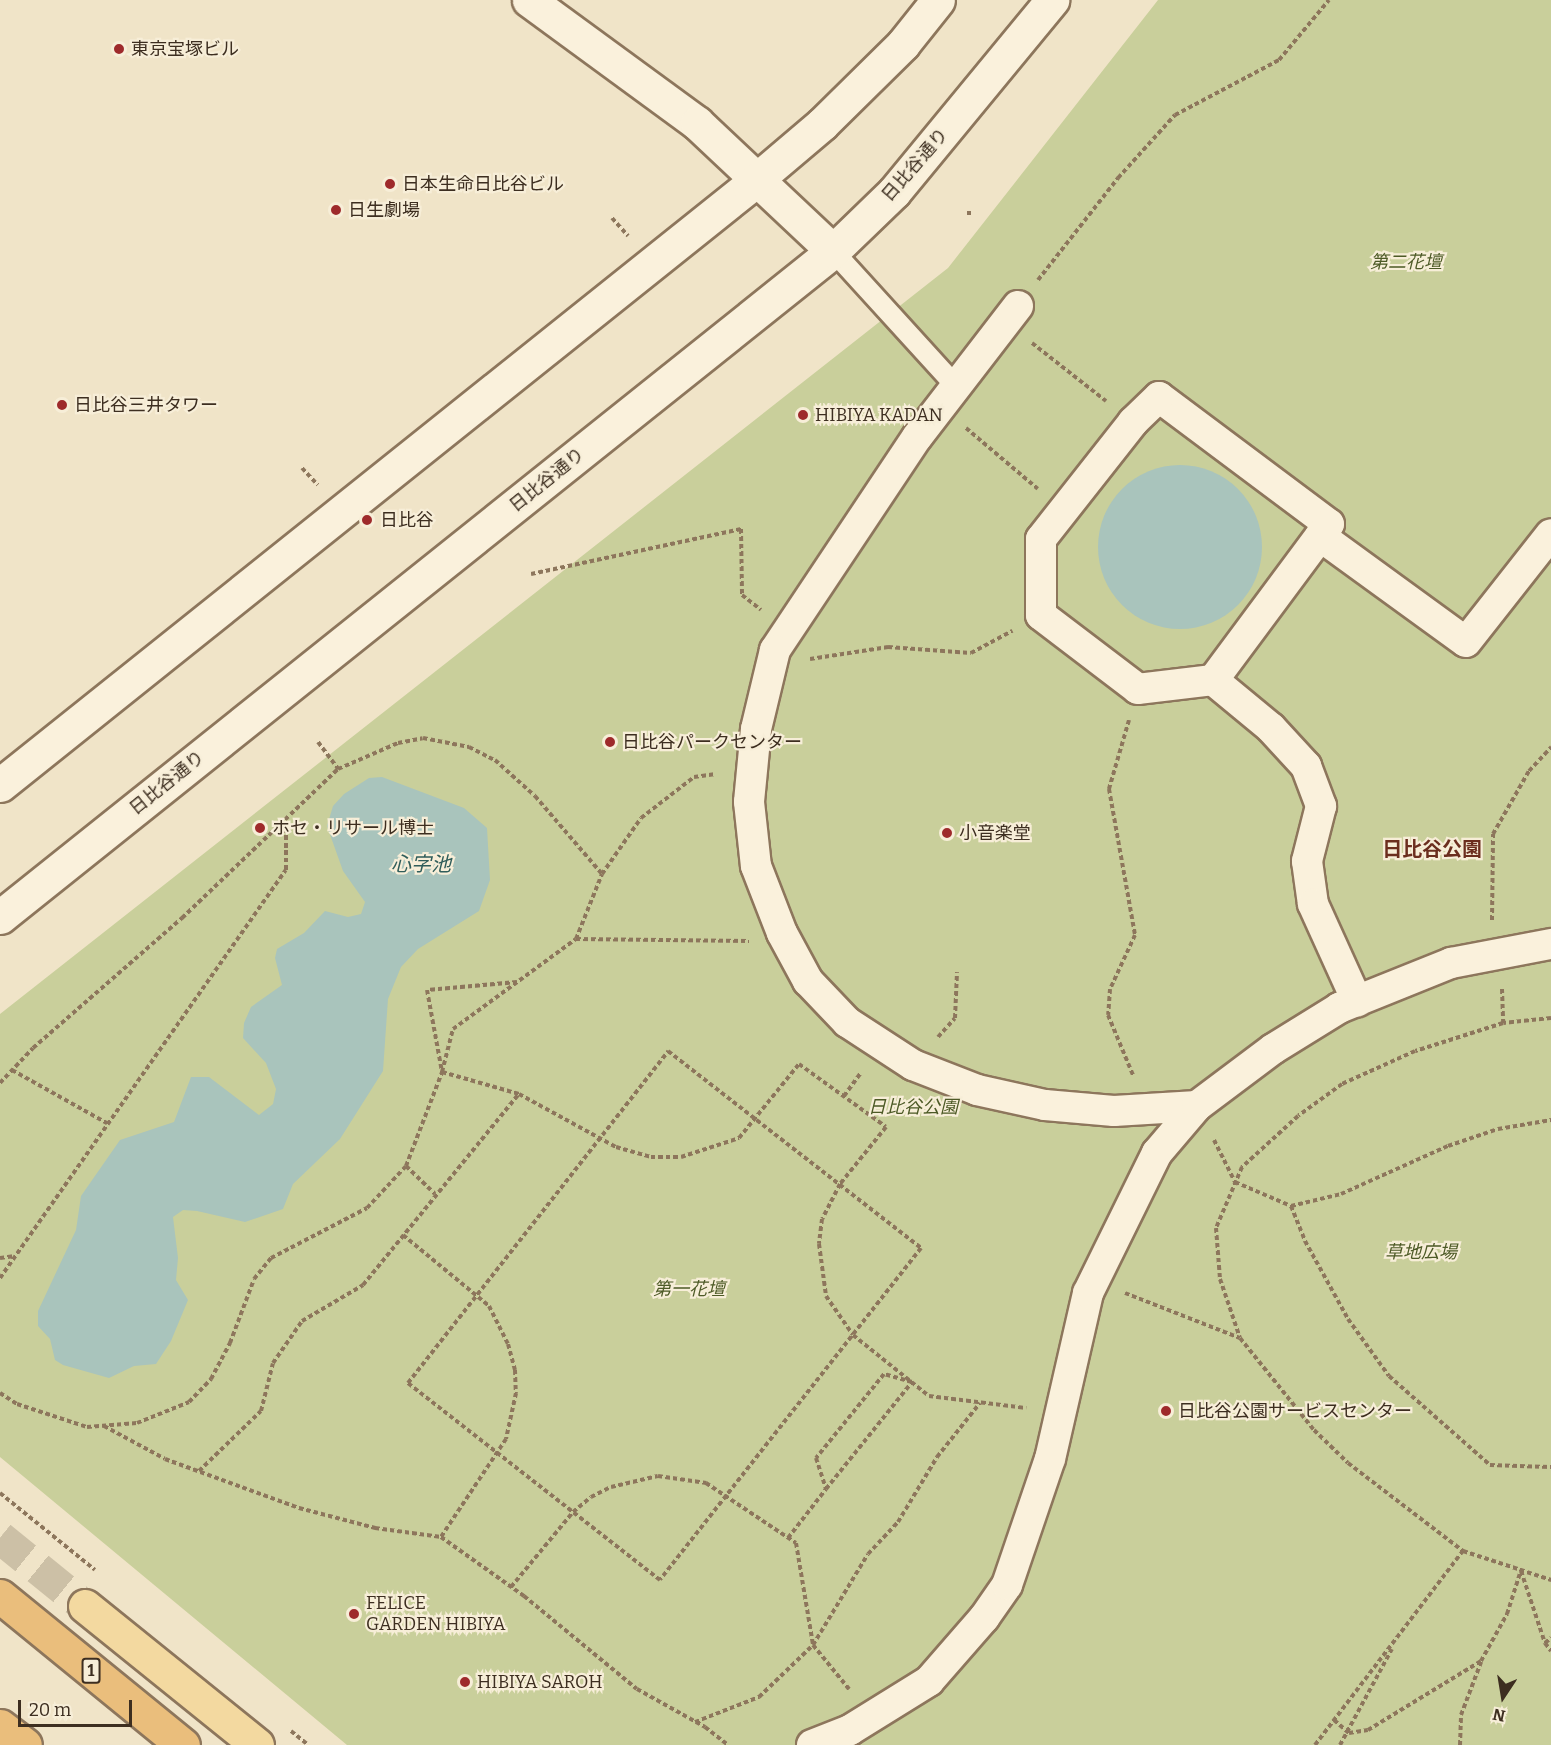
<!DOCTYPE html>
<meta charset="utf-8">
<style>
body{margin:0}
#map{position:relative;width:1551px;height:1745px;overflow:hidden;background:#f0e4c8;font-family:Bitter,"Noto Sans JP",serif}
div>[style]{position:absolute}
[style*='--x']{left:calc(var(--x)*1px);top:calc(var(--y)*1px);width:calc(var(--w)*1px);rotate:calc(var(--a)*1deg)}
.green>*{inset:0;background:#c9cf9b}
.water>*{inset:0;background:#a9c4bc}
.round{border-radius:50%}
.primary-tunnel>*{height:33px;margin-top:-16.5px;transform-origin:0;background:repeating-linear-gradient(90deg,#ccc0a6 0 33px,transparent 0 49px)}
.path>*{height:4px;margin-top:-2px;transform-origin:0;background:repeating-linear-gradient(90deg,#8d765c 0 4.5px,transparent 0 7.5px)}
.roads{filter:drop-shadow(2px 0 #8d765c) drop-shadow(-2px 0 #8d765c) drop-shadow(0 2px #8d765c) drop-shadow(0 -2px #8d765c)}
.service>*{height:20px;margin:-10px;padding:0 10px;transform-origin:10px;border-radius:10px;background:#faf1dc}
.pedestrian>*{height:30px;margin:-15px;padding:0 15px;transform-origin:15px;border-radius:15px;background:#faf1dc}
.tertiary>*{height:33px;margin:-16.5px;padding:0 16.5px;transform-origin:16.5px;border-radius:16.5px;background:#faf1dc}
.secondary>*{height:33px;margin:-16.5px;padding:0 16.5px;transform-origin:16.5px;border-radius:16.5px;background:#faf1dc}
.primary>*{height:33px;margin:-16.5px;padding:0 16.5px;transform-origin:16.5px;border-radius:16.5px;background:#f3d9a0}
.trunk>*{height:33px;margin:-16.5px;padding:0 16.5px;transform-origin:16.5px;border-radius:16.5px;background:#eabe7c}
.dots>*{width:16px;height:16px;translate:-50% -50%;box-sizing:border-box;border:3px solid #f7eed8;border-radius:50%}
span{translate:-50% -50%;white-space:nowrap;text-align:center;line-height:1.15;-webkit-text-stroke:4.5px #f7eed8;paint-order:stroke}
.shield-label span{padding:2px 4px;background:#f7eed8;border:2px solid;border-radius:4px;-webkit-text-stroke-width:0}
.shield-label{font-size:16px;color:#3d2e20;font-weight:700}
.poi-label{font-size:18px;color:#3d2e20}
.left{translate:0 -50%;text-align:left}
.street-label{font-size:18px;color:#3d2e20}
.park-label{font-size:18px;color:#4d5a26;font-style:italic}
.neighbourhood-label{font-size:20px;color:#6b2e1e;font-weight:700}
.water-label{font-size:20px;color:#2f5d5a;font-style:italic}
.north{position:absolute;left:1473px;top:1667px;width:60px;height:60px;-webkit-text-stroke:4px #f7eed8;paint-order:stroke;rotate:192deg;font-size:16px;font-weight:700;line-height:24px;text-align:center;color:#3d2e20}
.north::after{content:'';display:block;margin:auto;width:21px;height:27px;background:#3d2e20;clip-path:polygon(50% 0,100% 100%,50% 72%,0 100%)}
.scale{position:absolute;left:18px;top:1700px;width:114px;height:27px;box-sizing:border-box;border:3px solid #3d2e20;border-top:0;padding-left:8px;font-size:18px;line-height:21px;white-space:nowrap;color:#3d2e20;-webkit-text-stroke:4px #f7eed8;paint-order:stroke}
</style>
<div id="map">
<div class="green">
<i style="clip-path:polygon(1158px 0,1551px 0,1551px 1745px,347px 1745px,0 1457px,0 1014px,948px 268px)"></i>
</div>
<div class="water">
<i class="round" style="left:1098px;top:465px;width:164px;height:164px"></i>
<i style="clip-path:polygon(382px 777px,464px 808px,487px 828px,490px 880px,479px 911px,418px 949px,401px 967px,388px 999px,383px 1071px,340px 1139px,293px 1184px,283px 1209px,245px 1222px,197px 1211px,183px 1210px,173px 1217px,178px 1258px,176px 1280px,188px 1300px,171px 1341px,156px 1364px,134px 1366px,109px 1378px,63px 1365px,55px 1360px,50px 1339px,38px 1326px,38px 1311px,76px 1230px,81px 1196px,120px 1140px,174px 1122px,191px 1077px,209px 1077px,259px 1115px,273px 1104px,276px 1089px,266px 1063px,243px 1038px,244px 1023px,251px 1007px,282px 985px,275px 958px,277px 949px,304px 933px,325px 911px,348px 917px,361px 914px,365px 902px,343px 871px,327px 826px,333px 806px,344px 794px,369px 778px)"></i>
</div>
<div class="primary-tunnel">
<i style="--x:0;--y:1537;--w:109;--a:39.1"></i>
</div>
<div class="path">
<i style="--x:967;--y:213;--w:5;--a:0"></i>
<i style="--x:612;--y:218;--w:24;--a:48"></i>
<i style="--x:1038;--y:280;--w:130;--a:-51.9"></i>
<i style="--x:1118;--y:178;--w:85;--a:-47.9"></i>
<i style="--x:1175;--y:115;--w:118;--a:-27.9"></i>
<i style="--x:1279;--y:60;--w:78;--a:-50.2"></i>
<i style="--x:1032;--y:343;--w:94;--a:38.1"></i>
<i style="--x:966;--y:428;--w:94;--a:40.3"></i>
<i style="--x:302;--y:468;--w:23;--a:47"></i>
<i style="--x:531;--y:574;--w:215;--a:-12.1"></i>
<i style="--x:741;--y:529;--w:66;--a:89.1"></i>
<i style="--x:742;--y:595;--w:24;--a:38"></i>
<i style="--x:810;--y:659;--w:79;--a:-8.7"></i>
<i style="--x:888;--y:647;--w:83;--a:4.1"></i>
<i style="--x:971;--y:653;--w:47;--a:-28.2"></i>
<i style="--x:1129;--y:720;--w:72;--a:106.2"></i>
<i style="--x:1109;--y:789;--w:148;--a:79.9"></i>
<i style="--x:1135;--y:935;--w:60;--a:114.8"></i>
<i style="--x:1110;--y:989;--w:26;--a:94"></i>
<i style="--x:1108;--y:1015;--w:65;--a:67.4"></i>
<i style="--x:318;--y:742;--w:34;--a:53"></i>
<i style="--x:1492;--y:920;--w:86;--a:-89.3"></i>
<i style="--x:1493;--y:834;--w:73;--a:-60.3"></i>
<i style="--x:1529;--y:771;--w:33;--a:-47"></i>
<i style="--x:576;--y:939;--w:173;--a:0.7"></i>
<i style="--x:517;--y:982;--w:90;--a:174.9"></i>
<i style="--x:427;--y:990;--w:83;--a:79.6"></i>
<i style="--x:442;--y:1072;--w:80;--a:15.9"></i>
<i style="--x:519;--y:1094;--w:111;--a:28.7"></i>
<i style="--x:616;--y:1147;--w:36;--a:16"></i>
<i style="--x:651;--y:1157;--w:30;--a:0"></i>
<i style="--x:681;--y:1157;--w:61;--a:-18.1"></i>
<i style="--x:739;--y:1138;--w:95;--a:-51"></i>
<i style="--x:799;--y:1064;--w:107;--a:35.9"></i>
<i style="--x:886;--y:1127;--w:73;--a:128.9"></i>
<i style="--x:840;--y:1184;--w:39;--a:117"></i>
<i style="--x:822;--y:1219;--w:25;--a:97"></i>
<i style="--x:819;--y:1244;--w:52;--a:82.3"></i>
<i style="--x:826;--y:1296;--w:47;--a:55.3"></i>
<i style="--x:853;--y:1335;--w:97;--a:38.8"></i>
<i style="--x:929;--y:1396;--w:98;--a:7.1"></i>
<i style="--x:1502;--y:989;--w:34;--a:88"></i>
<i style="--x:1551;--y:1018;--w:48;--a:174.1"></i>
<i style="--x:1503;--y:1023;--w:92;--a:162.3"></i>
<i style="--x:1415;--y:1051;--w:80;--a:155.7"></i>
<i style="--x:1342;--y:1084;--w:54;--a:144"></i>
<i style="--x:1298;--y:1116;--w:76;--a:137.7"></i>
<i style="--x:1242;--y:1167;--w:66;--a:113.1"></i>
<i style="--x:1216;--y:1228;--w:51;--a:85.5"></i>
<i style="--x:1220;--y:1279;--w:62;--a:71.3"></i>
<i style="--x:1240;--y:1338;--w:118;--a:51.2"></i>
<i style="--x:1314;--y:1430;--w:47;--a:44.1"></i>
<i style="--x:1348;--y:1463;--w:145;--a:37.4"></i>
<i style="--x:1463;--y:1551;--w:93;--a:18.2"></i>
<i style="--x:938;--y:1037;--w:25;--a:-48"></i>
<i style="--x:955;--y:1018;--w:46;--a:-87.5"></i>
<i style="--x:668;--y:1051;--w:321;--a:37.9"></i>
<i style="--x:921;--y:1248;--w:422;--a:128.2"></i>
<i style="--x:660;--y:1580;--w:320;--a:-142"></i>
<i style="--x:408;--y:1383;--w:422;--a:-51.9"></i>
<i style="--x:12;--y:1070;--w:109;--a:29.2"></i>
<i style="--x:0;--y:1083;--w:48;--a:-46.7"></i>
<i style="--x:33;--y:1048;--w:198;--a:-41.1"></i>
<i style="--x:182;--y:918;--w:216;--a:-43.7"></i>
<i style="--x:338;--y:769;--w:65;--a:-23.4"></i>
<i style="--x:398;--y:743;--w:25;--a:-11"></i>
<i style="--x:423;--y:738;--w:47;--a:11.1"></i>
<i style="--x:469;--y:747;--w:29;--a:27"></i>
<i style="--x:495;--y:760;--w:54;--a:42"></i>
<i style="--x:535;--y:796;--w:103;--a:49.3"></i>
<i style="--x:844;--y:1096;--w:29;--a:-54"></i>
<i style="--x:1214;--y:1140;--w:47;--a:63.4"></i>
<i style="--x:1235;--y:1182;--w:61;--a:23.2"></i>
<i style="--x:1291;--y:1206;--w:51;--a:-13.5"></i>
<i style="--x:1341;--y:1194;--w:117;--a:-24.2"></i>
<i style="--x:1448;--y:1146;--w:53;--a:-18.8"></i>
<i style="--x:1498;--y:1129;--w:54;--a:-9.6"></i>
<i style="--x:406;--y:1166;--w:40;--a:44"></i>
<i style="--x:1291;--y:1206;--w:38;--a:68"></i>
<i style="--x:1305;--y:1241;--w:89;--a:61.1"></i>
<i style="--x:1348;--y:1319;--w:70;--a:54.3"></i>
<i style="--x:1389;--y:1376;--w:135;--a:41.4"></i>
<i style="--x:1490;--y:1465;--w:61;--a:1.9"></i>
<i style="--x:403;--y:1235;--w:112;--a:39.5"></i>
<i style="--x:489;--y:1306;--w:42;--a:63.4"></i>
<i style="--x:508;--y:1344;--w:27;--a:75"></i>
<i style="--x:515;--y:1370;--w:23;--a:88"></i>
<i style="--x:516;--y:1393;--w:47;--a:102.3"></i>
<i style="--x:506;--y:1439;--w:118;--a:123.6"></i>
<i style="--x:0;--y:1258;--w:15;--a:-8"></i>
<i style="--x:0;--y:1278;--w:498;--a:-55"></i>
<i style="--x:286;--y:870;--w:52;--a:-90"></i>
<i style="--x:1125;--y:1293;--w:123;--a:21.4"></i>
<i style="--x:0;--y:1393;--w:20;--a:33"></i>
<i style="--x:17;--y:1404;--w:74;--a:18.2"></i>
<i style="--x:87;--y:1427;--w:50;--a:-4.6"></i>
<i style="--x:137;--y:1423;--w:56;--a:-22"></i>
<i style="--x:189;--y:1402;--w:32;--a:-46"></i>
<i style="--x:211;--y:1379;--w:41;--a:-62.2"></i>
<i style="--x:230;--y:1343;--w:68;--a:-69.4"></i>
<i style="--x:254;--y:1279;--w:27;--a:-51"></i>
<i style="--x:271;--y:1258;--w:108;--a:-27.5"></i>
<i style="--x:367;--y:1208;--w:57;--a:-47.1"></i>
<i style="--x:406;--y:1166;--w:101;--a:-69"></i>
<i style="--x:442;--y:1072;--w:44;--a:-75.7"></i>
<i style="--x:453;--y:1029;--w:152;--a:-36.2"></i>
<i style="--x:576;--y:939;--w:70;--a:-68.2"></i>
<i style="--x:602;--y:874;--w:68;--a:-55.1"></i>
<i style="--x:641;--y:818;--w:67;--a:-37.7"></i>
<i style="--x:694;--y:777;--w:22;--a:-8"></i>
<i style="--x:104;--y:1426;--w:69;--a:28.4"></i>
<i style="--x:165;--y:1459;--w:143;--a:20.1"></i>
<i style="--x:299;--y:1508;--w:79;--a:14.7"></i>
<i style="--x:375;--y:1528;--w:67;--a:7.8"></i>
<i style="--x:441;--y:1537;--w:102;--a:35.4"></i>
<i style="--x:524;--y:1596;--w:146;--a:39.5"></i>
<i style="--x:637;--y:1689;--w:78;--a:29.2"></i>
<i style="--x:705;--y:1727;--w:29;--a:38"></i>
<i style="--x:199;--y:1471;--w:86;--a:-44.1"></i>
<i style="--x:261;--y:1411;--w:49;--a:-76"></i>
<i style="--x:273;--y:1363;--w:51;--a:-55.4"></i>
<i style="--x:302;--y:1321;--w:71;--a:-30.5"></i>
<i style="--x:363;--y:1285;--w:245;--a:-50.8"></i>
<i style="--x:0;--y:1493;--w:122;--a:39"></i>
<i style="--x:788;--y:1538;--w:62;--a:-52.2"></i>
<i style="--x:826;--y:1489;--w:137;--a:-51.2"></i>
<i style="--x:912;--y:1382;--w:29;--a:-164"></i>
<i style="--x:884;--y:1374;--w:108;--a:129"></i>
<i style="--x:816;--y:1458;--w:33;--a:72"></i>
<i style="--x:1521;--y:1571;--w:76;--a:71.6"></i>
<i style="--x:1545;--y:1643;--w:8;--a:-40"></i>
<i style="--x:511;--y:1587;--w:97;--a:-50.4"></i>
<i style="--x:573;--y:1512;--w:23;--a:-40"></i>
<i style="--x:591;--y:1497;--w:22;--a:-27"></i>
<i style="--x:611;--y:1487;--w:48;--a:-13.2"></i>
<i style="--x:658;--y:1476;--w:49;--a:8.3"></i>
<i style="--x:706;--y:1483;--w:108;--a:33.7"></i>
<i style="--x:796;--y:1543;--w:103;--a:80.5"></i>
<i style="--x:813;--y:1645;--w:57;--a:50.7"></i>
<i style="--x:1545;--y:1643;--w:10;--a:53"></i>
<i style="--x:1334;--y:1720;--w:20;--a:41"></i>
<i style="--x:1349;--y:1733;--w:19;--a:-9"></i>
<i style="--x:1368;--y:1730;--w:132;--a:-31.4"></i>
<i style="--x:1481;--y:1661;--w:54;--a:-61"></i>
<i style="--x:1507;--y:1614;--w:46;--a:-72.3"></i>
<i style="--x:695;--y:1722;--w:69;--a:-21.3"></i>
<i style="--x:759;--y:1697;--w:75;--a:-43.9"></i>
<i style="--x:813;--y:1645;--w:106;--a:-58.9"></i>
<i style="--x:868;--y:1554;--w:44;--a:-46.8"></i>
<i style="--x:898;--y:1522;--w:76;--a:-59"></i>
<i style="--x:937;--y:1457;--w:69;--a:-51.5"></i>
<i style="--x:291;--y:1731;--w:22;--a:39"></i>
<i style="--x:1315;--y:1745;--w:244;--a:-52.7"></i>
<i style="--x:1340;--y:1745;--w:109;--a:-61.6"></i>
<i style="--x:1460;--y:1745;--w:30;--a:-88"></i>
<i style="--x:1461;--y:1715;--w:57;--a:-69.3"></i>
</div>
<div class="roads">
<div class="service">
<i style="--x:833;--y:251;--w:181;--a:47.7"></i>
</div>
<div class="pedestrian">
<i style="--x:1018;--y:306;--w:165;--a:127.6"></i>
<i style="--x:917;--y:437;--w:256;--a:123.7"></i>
<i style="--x:775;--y:650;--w:81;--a:103.5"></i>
<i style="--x:756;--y:729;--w:73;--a:95.5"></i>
<i style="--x:749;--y:802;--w:64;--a:83.8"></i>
<i style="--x:756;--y:866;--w:72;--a:68.8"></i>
<i style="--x:782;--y:933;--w:55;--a:61.6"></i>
<i style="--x:808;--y:981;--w:57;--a:46.4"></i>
<i style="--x:847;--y:1022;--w:79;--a:33.1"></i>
<i style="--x:913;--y:1065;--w:69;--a:21.3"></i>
<i style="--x:977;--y:1090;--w:70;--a:12.4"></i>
<i style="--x:1045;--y:1105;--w:69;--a:5"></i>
<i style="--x:1114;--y:1111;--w:83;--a:-3.4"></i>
<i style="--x:1159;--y:397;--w:212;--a:36.8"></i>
<i style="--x:1329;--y:524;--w:194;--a:126.6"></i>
<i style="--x:1213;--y:680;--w:76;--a:173.2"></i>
<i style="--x:1138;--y:689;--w:122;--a:-142.7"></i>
<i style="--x:1041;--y:615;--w:76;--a:-90"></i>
<i style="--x:1041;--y:539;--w:149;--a:-51.8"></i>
<i style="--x:1133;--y:422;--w:36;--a:-44"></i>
<i style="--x:1320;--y:536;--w:180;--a:36"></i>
<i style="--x:1466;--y:642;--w:137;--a:-51.8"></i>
<i style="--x:1213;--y:680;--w:75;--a:39.6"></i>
<i style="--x:1271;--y:728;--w:52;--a:47.4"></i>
<i style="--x:1306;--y:766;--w:43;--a:69.4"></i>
<i style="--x:1321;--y:806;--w:57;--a:104.3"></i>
<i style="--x:1307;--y:861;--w:43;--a:82.1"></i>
<i style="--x:1313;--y:904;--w:107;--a:65.6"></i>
<i style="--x:812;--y:1745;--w:41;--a:-21.5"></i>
<i style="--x:850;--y:1730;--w:93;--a:-31.8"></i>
<i style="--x:929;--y:1681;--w:84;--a:-48.9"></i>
<i style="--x:984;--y:1618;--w:40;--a:-55.1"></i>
<i style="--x:1007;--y:1585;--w:133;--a:-71.2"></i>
<i style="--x:1050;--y:1459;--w:170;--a:-77.1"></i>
<i style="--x:1088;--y:1293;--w:156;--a:-63.8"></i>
<i style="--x:1157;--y:1153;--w:62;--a:-49.6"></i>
<i style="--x:1197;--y:1106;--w:95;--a:-36.9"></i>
<i style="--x:1273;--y:1049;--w:78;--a:-31.8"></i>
<i style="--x:1339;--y:1008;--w:121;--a:-21.9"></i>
<i style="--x:1451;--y:963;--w:102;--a:-10.8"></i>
</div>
<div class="tertiary">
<i style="--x:529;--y:0;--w:208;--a:36.2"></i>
<i style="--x:697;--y:123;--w:187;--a:43.3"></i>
</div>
<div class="secondary">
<i style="--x:0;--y:785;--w:959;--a:-38.65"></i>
<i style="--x:749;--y:186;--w:96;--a:-40.3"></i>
<i style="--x:822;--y:124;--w:114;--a:-44.6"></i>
<i style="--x:903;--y:44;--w:56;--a:-51.5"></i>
<i style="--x:0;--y:917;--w:1067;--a:-38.64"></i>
<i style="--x:833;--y:251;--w:85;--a:-44"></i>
<i style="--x:894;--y:192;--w:249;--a:-50.5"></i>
</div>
<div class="primary">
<i style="--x:85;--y:1606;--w:221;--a:38.9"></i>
</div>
<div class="trunk">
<i style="--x:0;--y:1596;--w:236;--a:39.2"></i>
<i style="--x:0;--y:1726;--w:31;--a:37"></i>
</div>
</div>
<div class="dots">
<i style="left:119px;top:49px;background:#9e2a2b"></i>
<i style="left:390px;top:184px;background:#9e2a2b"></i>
<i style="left:336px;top:210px;background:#9e2a2b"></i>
<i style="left:62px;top:405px;background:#9e2a2b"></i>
<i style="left:803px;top:415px;background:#9e2a2b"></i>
<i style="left:367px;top:520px;background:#9e2a2b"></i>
<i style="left:610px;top:742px;background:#9e2a2b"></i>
<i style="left:260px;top:828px;background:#9e2a2b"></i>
<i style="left:947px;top:833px;background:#9e2a2b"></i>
<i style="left:1166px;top:1411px;background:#9e2a2b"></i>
<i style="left:354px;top:1614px;background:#9e2a2b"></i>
<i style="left:465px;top:1682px;background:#9e2a2b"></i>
</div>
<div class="shield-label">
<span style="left:91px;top:1671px">1</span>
</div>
<div class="poi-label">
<span class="left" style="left:131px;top:49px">東京宝塚ビル</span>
<span class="left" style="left:402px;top:184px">日本生命日比谷ビル</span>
<span class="left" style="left:348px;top:210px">日生劇場</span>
<span class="left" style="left:74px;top:405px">日比谷三井タワー</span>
<span class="left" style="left:815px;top:415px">HIBIYA KADAN</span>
<span class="left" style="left:380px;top:520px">日比谷</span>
<span class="left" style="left:622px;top:742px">日比谷パークセンター</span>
<span class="left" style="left:272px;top:828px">ホセ・リサール博士</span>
<span class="left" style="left:959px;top:833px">小音楽堂</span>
<span class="left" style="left:1178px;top:1411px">日比谷公園サービスセンター</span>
<span class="left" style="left:366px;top:1614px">FELICE<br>GARDEN HIBIYA</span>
<span class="left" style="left:477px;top:1682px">HIBIYA SAROH</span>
</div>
<div class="street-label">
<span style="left:915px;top:165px;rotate:-49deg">日比谷通り</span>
<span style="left:547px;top:480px;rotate:-39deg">日比谷通り</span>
<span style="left:167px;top:783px;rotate:-39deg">日比谷通り</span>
</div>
<div class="park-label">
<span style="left:1406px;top:262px">第二花壇</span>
<span style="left:913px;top:1107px">日比谷公園</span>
<span style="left:1421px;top:1252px">草地広場</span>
<span style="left:689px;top:1289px">第一花壇</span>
</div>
<div class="neighbourhood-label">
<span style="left:1432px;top:849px">日比谷公園</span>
</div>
<div class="water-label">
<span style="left:421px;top:864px">心字池</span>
</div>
<div class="north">N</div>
<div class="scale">20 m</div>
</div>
